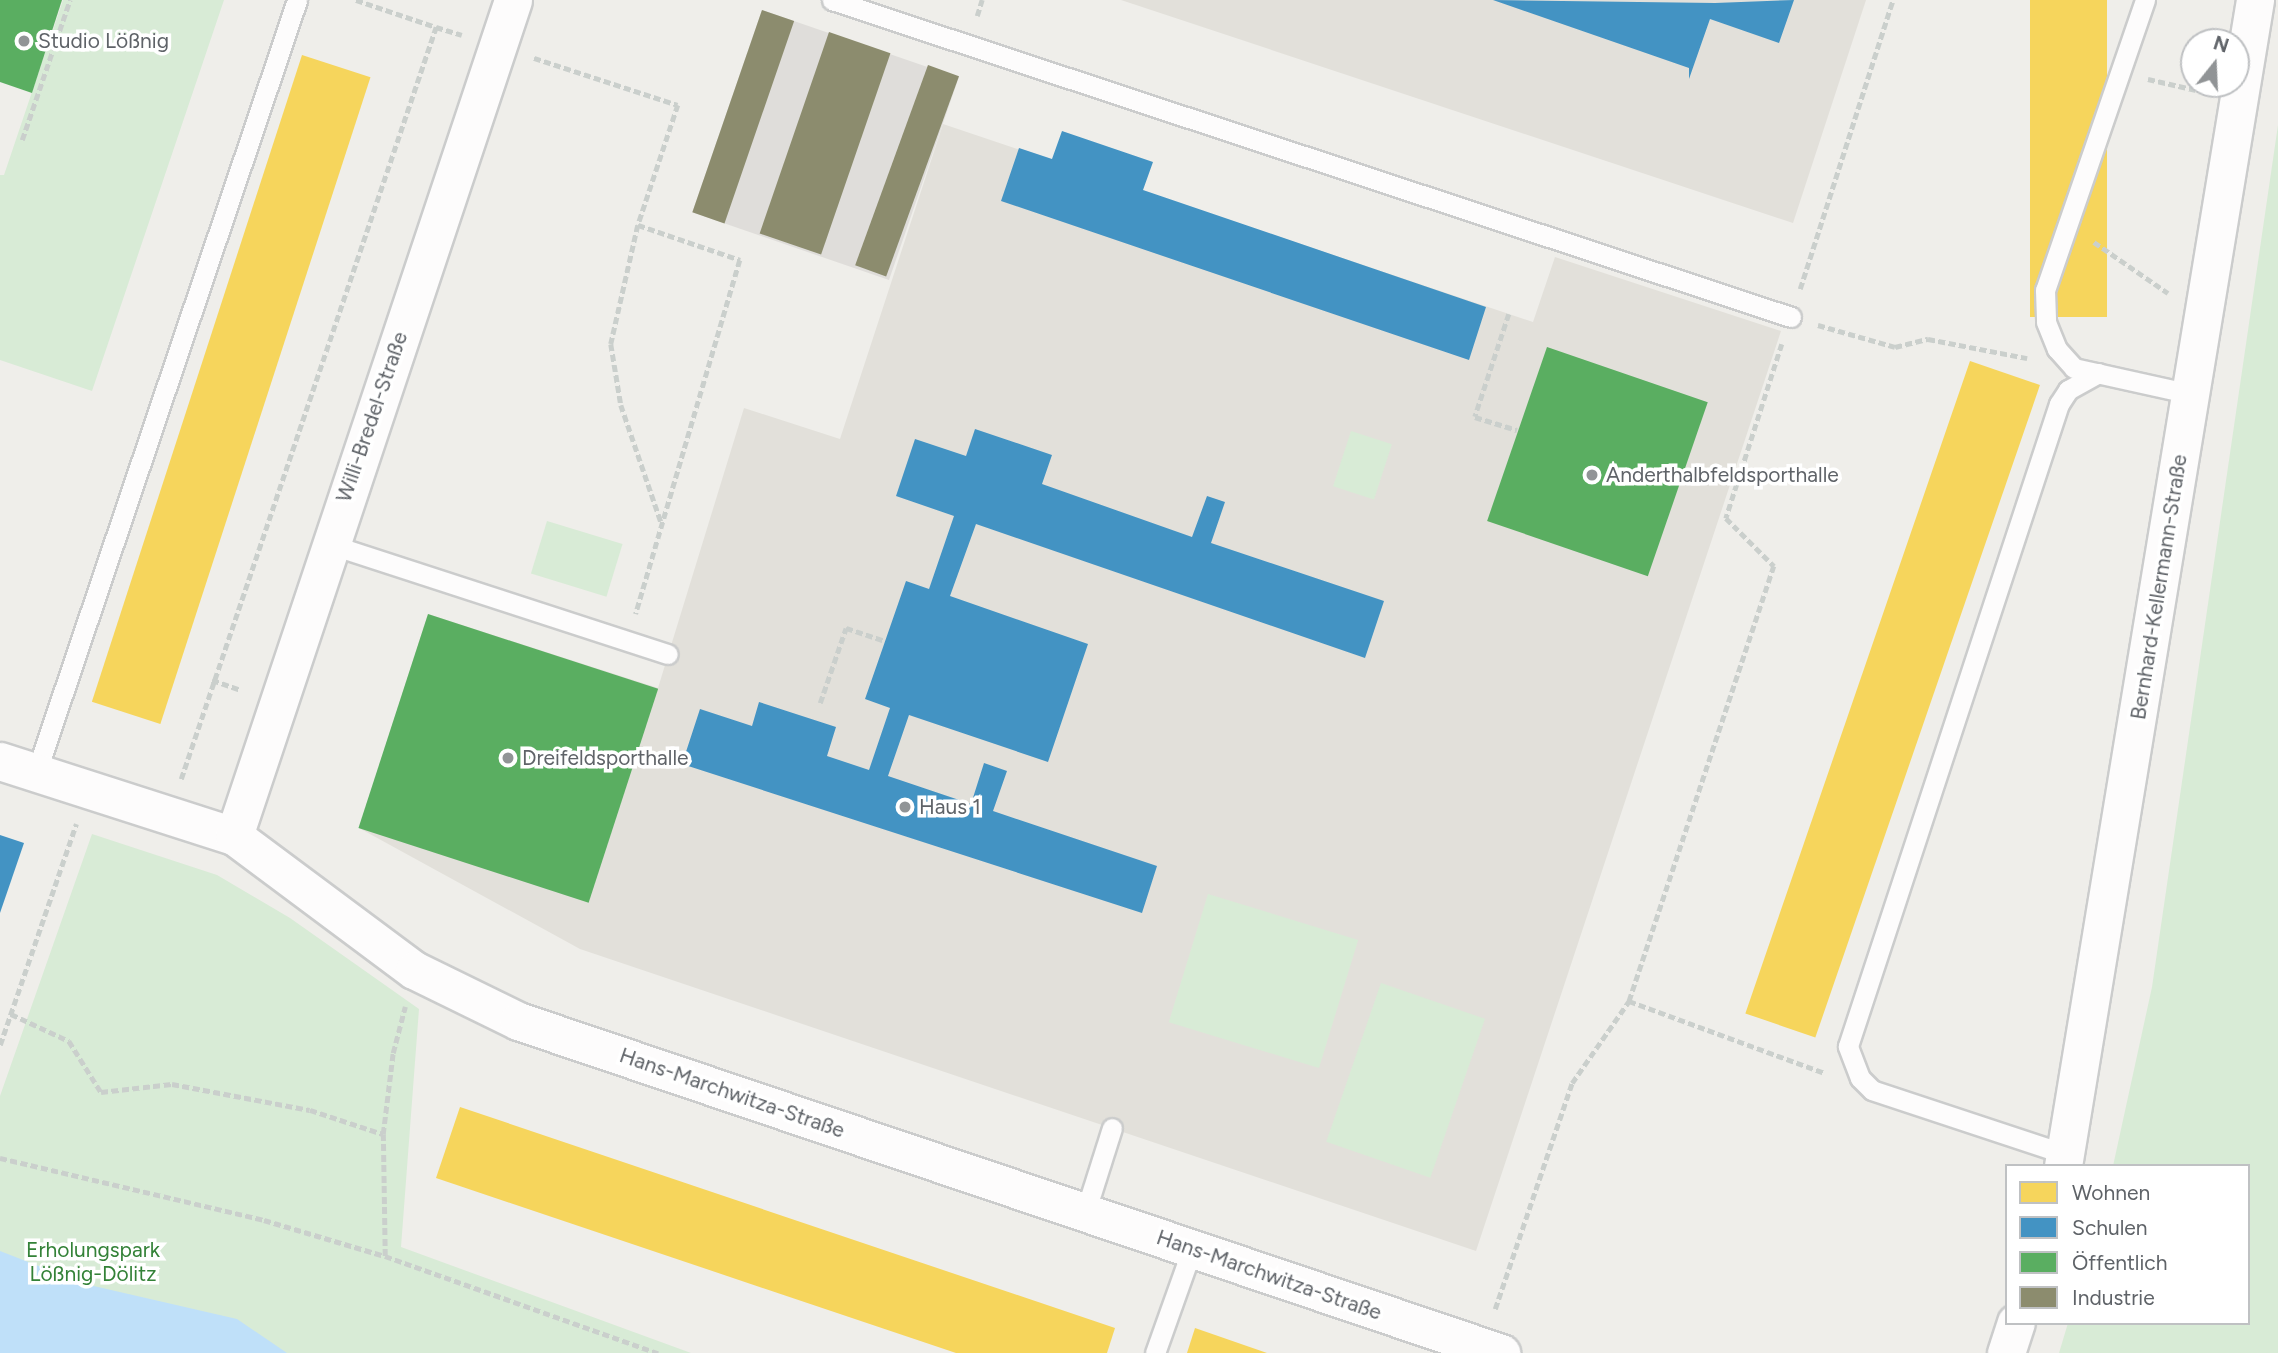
<!DOCTYPE html>
<meta charset="utf-8">
<style>
body{margin:0}
#map{position:relative;width:2278px;height:1353px;overflow:hidden;background:#efeeea;font-family:Figtree,sans-serif}
div>[style]{position:absolute}
[style*='--x']{left:calc(var(--x)*1px);top:calc(var(--y)*1px);width:calc(var(--w)*1px);rotate:calc(var(--a)*1deg)}
.industrial>*{inset:0;background:#dfddda;transform-origin:0 0}
.education>*{inset:0;background:#e2e0da}
.green>*{inset:0;background:#d8ebd6;transform-origin:0 0}
.water>*{inset:0;background:#bfe0f9}
.homes>*{inset:0;background:#f6d55c;transform-origin:0 0}
.schools>*{inset:0;background:#4393c3}
.public>*{inset:0;background:#5aae61;transform-origin:0 0}
.industry>*{inset:0;background:#8c8c6e;transform-origin:0 0}
.path>*{height:4.5px;margin-top:-2.25px;transform-origin:0;background:repeating-linear-gradient(90deg,#cacfcc 0 7px,transparent 0 10.5px)}
.roads{filter:drop-shadow(2px 0 #cbcccc) drop-shadow(-2px 0 #cbcccc) drop-shadow(0 2px #cbcccc) drop-shadow(0 -2px #cbcccc)}
.service>*{height:19px;margin:-9.5px;padding:0 9.5px;transform-origin:9.5px;border-radius:9.5px;background:#fdfcfc}
.minor>*{height:37px;margin:-18.5px;padding:0 18.5px;transform-origin:18.5px;border-radius:18.5px;background:#fdfcfc}
.dots>*{width:19px;height:19px;translate:-50% -50%;box-sizing:border-box;border:4px solid #fff;border-radius:50%}
span{translate:-50% -50%;white-space:nowrap;text-align:center;line-height:1.15;-webkit-text-stroke:7px #fff;paint-order:stroke}
.poi-label{font-size:21px;color:#5f6368}
.left{translate:0 -50%;text-align:left}
.street-label{font-size:21px;color:#5f6368}
.park-label{font-size:21px;color:#348238}
.legend{position:absolute;left:2005px;top:1164px;width:245px;height:161px;box-sizing:border-box;background:#fff;border:2px solid #bfc1c3;margin:0;padding:9px 12px;list-style:none;font-size:21px;color:#5f6368}
.legend li{display:flex;align-items:center;gap:14px;height:35px}
.legend b{width:35px;border:2px solid #bfc1c3}
.north{position:absolute;left:2180px;top:28px;width:70px;height:70px;box-sizing:border-box;background:#fff;border:2px solid #bfc1c3;border-radius:50%;rotate:18deg;font-size:19px;font-weight:700;line-height:28px;text-align:center;color:#5f6368}
.north::after{content:'';display:block;margin:auto;width:24px;height:32px;background:#919496;clip-path:polygon(50% 0,100% 100%,50% 72%,0 100%)}
</style>
<div id="map">
<div class="industrial">
<i style="left:762px;top:10px;width:208px;height:214px;rotate:19deg"></i>
</div>
<div class="education">
<i style="clip-path:polygon(1121px 0,1866px 0,1793px 223px)"></i>
<i style="clip-path:polygon(943px 124px,1533px 322px,1555px 257px,1781px 331px,1476px 1251px,580px 949px,359px 828px,428px 614px,658px 688px,744px 408px,840px 439px)"></i>
</div>
<div class="green">
<i style="clip-path:polygon(63px 0,224px 0,92px 391px,0 360px,0 175px,4px 175px)"></i>
<i style="clip-path:polygon(2278px 125px,2278px 1353px,2059px 1353px,2068px 1323px,2248px 1323px,2248px 1166px,2113px 1166px,2152px 987px)"></i>
<i style="left:1351px;top:431px;width:43px;height:58px;rotate:18deg"></i>
<i style="left:547px;top:521px;width:79px;height:55px;rotate:17deg"></i>
<i style="clip-path:polygon(92px 834px,217px 875px,290px 918px,419px 1009px,401px 1247px,691px 1353px,0 1353px,0 1096px)"></i>
<i style="left:1208px;top:894px;width:157px;height:134px;rotate:17deg"></i>
<i style="left:1381px;top:983px;width:110px;height:168px;rotate:19deg"></i>
</div>
<div class="water">
<i style="clip-path:polygon(0 1251px,85px 1284px,237px 1319px,287px 1353px,0 1353px)"></i>
</div>
<div class="homes">
<i style="left:2030px;top:0;width:77px;height:317px"></i>
<i style="left:302px;top:55px;width:72px;height:680px;rotate:18deg"></i>
<i style="left:1970px;top:361px;width:74px;height:690px;rotate:19deg"></i>
<i style="clip-path:polygon(460px 1107px,1115px 1328px,1107px 1353px,956px 1353px,436px 1178px)"></i>
<i style="clip-path:polygon(1195px 1328px,1267px 1353px,1187px 1353px)"></i>
</div>
<div class="schools">
<i style="clip-path:polygon(1493px 0,1715px 3px,1794px 0,1779px 43px,1710px 19px,1689px 79px,1689px 68px)"></i>
<i style="clip-path:polygon(1062px 131px,1153px 162px,1143px 190px,1486px 307px,1469px 360px,1001px 201px,1019px 148px,1052px 159px)"></i>
<i style="clip-path:polygon(975px 429px,1052px 455px,1042px 484px,1192px 537px,1207px 496px,1225px 502px,1211px 543px,1384px 601px,1365px 658px,976px 524px,950px 596px,1088px 644px,1048px 762px,909px 715px,888px 776px,971px 804px,984px 763px,1007px 771px,993px 811px,1157px 866px,1142px 913px,682px 764px,700px 709px,752px 726px,759px 702px,836px 727px,827px 756px,869px 770px,890px 708px,865px 699px,906px 581px,929px 589px,954px 516px,896px 496px,915px 439px,966px 456px)"></i>
<i style="clip-path:polygon(0 835px,24px 843px,0 913px)"></i>
</div>
<div class="public">
<i style="clip-path:polygon(0 0,62px 0,32px 93px,0 82px)"></i>
<i style="left:1547px;top:347px;width:170px;height:184px;rotate:19deg"></i>
<i style="left:428px;top:614px;width:242px;height:225px;rotate:18deg"></i>
</div>
<div class="industry">
<i style="left:762px;top:10px;width:34px;height:214px;rotate:19deg"></i>
<i style="left:829px;top:32px;width:65px;height:213px;rotate:19deg"></i>
<i style="left:928px;top:65px;width:33px;height:213px;rotate:20deg"></i>
</div>
<div class="path">
<i style="--x:356;--y:0;--w:84;--a:18.6"></i>
<i style="--x:977;--y:16;--w:17;--a:-73"></i>
<i style="--x:534;--y:58;--w:151;--a:18.1"></i>
<i style="--x:678;--y:105;--w:126;--a:108.4"></i>
<i style="--x:638;--y:225;--w:108;--a:18.9"></i>
<i style="--x:740;--y:260;--w:369;--a:106.4"></i>
<i style="--x:2148;--y:79;--w:54;--a:12.8"></i>
<i style="--x:22;--y:140;--w:148;--a:-71.1"></i>
<i style="--x:638;--y:225;--w:122;--a:102.8"></i>
<i style="--x:611;--y:344;--w:62;--a:80.7"></i>
<i style="--x:621;--y:405;--w:124;--a:71.1"></i>
<i style="--x:2094;--y:242;--w:90;--a:34.6"></i>
<i style="--x:1800;--y:289;--w:304;--a:-72.2"></i>
<i style="--x:1509;--y:314;--w:108;--a:108.3"></i>
<i style="--x:1475;--y:417;--w:44;--a:17.2"></i>
<i style="--x:1818;--y:325;--w:80;--a:15.9"></i>
<i style="--x:1895;--y:347;--w:34;--a:-14"></i>
<i style="--x:1928;--y:339;--w:101;--a:10.9"></i>
<i style="--x:1782;--y:344;--w:183;--a:107.8"></i>
<i style="--x:1726;--y:518;--w:68;--a:45"></i>
<i style="--x:1774;--y:566;--w:459;--a:108.4"></i>
<i style="--x:1629;--y:1001;--w:209;--a:20.2"></i>
<i style="--x:212;--y:680;--w:31;--a:19"></i>
<i style="--x:820;--y:703;--w:79;--a:-70.9"></i>
<i style="--x:846;--y:628;--w:41;--a:18.4"></i>
<i style="--x:181;--y:779;--w:794;--a:-71.27"></i>
<i style="--x:436;--y:27;--w:27;--a:17"></i>
<i style="--x:11;--y:1014;--w:64;--a:25"></i>
<i style="--x:69;--y:1041;--w:60;--a:57.9"></i>
<i style="--x:101;--y:1092;--w:71;--a:-6.4"></i>
<i style="--x:172;--y:1084;--w:140;--a:10.7"></i>
<i style="--x:310;--y:1110;--w:77;--a:18.2"></i>
<i style="--x:0;--y:1045;--w:234;--a:-71"></i>
<i style="--x:0;--y:1158;--w:271;--a:13.2"></i>
<i style="--x:264;--y:1220;--w:126;--a:16.6"></i>
<i style="--x:385;--y:1256;--w:290;--a:19.6"></i>
<i style="--x:385;--y:1256;--w:122;--a:-90.9"></i>
<i style="--x:383;--y:1134;--w:82;--a:-83"></i>
<i style="--x:393;--y:1053;--w:48;--a:-75.4"></i>
<i style="--x:1495;--y:1309;--w:239;--a:-71.2"></i>
<i style="--x:1572;--y:1083;--w:100;--a:-55.2"></i>
</div>
<div class="roads">
<div class="service">
<i style="--x:832;--y:0;--w:1010;--a:18.29"></i>
<i style="--x:2145;--y:0;--w:307;--a:109"></i>
<i style="--x:2045;--y:290;--w:32;--a:88"></i>
<i style="--x:2046;--y:322;--w:29;--a:68"></i>
<i style="--x:2057;--y:349;--w:25;--a:48"></i>
<i style="--x:2074;--y:368;--w:120;--a:12.5"></i>
<i style="--x:329;--y:544;--w:356;--a:18"></i>
<i style="--x:36;--y:773;--w:816;--a:-71.34"></i>
<i style="--x:2065;--y:1154;--w:203;--a:-161.7"></i>
<i style="--x:1872;--y:1090;--w:17;--a:-135"></i>
<i style="--x:1860;--y:1078;--w:34;--a:-111"></i>
<i style="--x:1848;--y:1046;--w:676;--a:-71.81"></i>
<i style="--x:2059;--y:404;--w:17;--a:-57"></i>
<i style="--x:2068;--y:390;--w:35;--a:-29"></i>
<i style="--x:1085;--y:1213;--w:89;--a:-72.4"></i>
<i style="--x:1155;--y:1353;--w:110;--a:-70.4"></i>
</div>
<div class="minor">
<i style="--x:0;--y:761;--w:246;--a:17.8"></i>
<i style="--x:234;--y:836;--w:224;--a:36.7"></i>
<i style="--x:414;--y:970;--w:116;--a:26.1"></i>
<i style="--x:518;--y:1021;--w:1038;--a:18.66"></i>
<i style="--x:234;--y:836;--w:881;--a:-71.54"></i>
<i style="--x:2063;--y:1166;--w:1182;--a:-80.65"></i>
<i style="--x:2006;--y:1353;--w:32;--a:-72"></i>
</div>
</div>
<div class="dots">
<i style="left:24px;top:41px;background:#919496"></i>
<i style="left:1592px;top:475px;background:#919496"></i>
<i style="left:508px;top:758px;background:#919496"></i>
<i style="left:905px;top:807px;background:#919496"></i>
</div>
<div class="poi-label">
<span class="left" style="left:38px;top:41px">Studio Lößnig</span>
<span class="left" style="left:1606px;top:475px">Anderthalbfeldsporthalle</span>
<span class="left" style="left:522px;top:758px">Dreifeldsporthalle</span>
<span class="left" style="left:919px;top:807px">Haus 1</span>
</div>
<div class="street-label">
<span style="left:372px;top:417px;rotate:-71deg">Willi-Bredel-Straße</span>
<span style="left:2159px;top:587px;rotate:-81deg">Bernhard-Kellermann-Straße</span>
<span style="left:732px;top:1093px;rotate:19deg">Hans-Marchwitza-Straße</span>
<span style="left:1269px;top:1275px;rotate:19deg">Hans-Marchwitza-Straße</span>
</div>
<div class="park-label">
<span style="left:93px;top:1262px">Erholungspark<br>Lößnig-Dölitz</span>
</div>
<ul class="legend">
<li><b style="height:19px;background:#f6d55c"></b>Wohnen</li>
<li><b style="height:19px;background:#4393c3"></b>Schulen</li>
<li><b style="height:19px;background:#5aae61"></b>Öffentlich</li>
<li><b style="height:19px;background:#8c8c6e"></b>Industrie</li>
</ul>
<div class="north">N</div>
</div>
